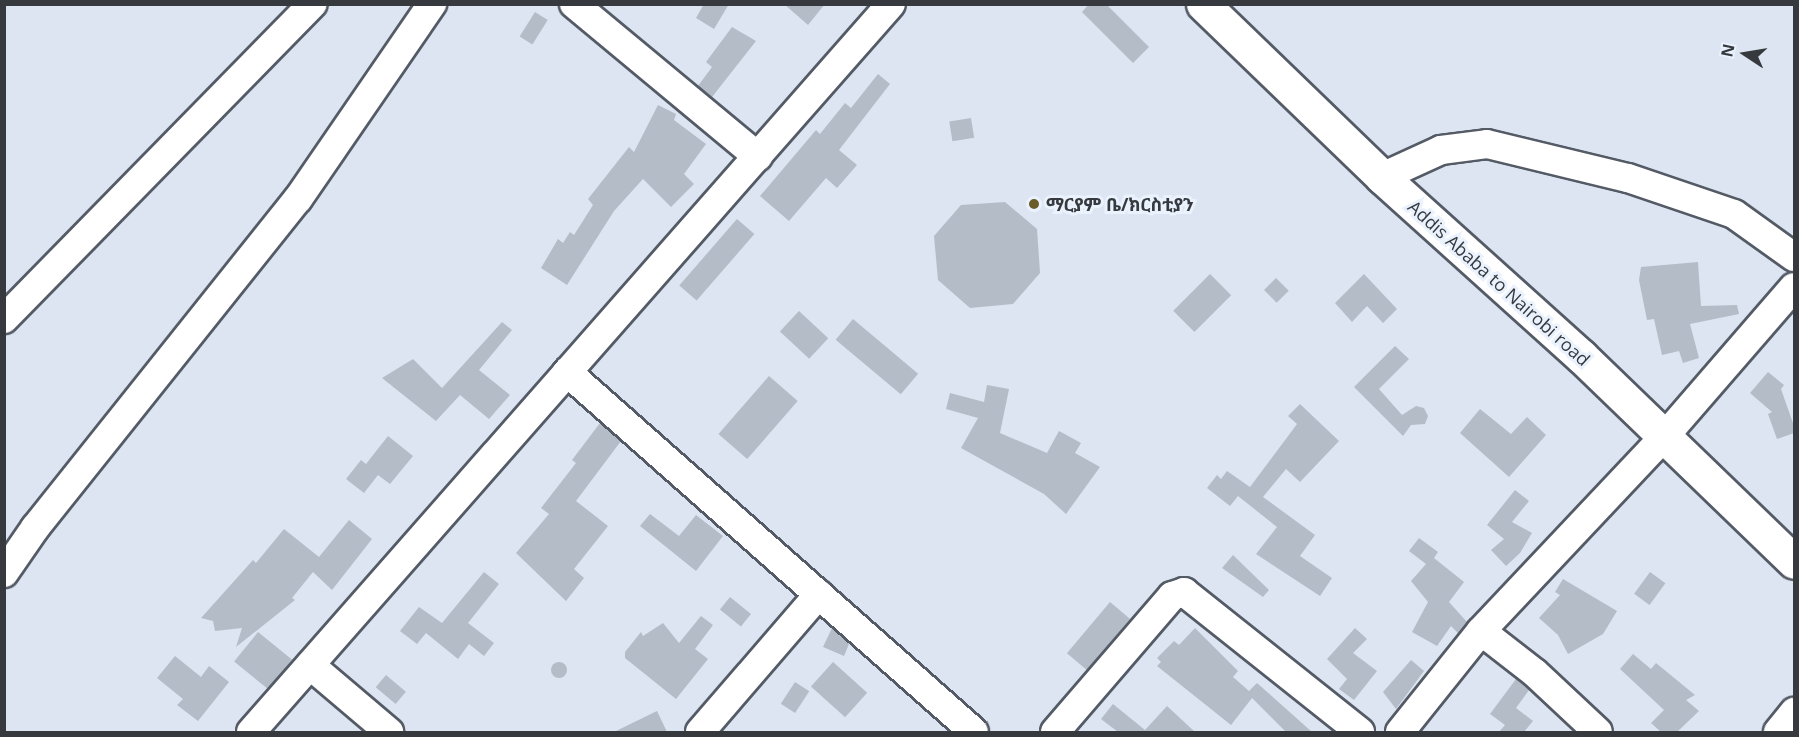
<!DOCTYPE html>
<meta charset="utf-8">
<style>
body{margin:0}
#map{position:relative;width:1799px;height:737px;overflow:hidden;background:#dce5f1;font-family:"Open Sans","Noto Sans Ethiopic",sans-serif}
div>[style]{position:absolute}
[style*='--x']{left:calc(var(--x)*1px);top:calc(var(--y)*1px);width:calc(var(--w)*1px);rotate:calc(var(--a)*1deg)}
.building>*{inset:0;background:#b4bcc8;transform-origin:0 0}
.round{border-radius:50%}
.roads{filter:drop-shadow(2px 0 #545b66) drop-shadow(-2px 0 #545b66) drop-shadow(0 2px #545b66) drop-shadow(0 -2px #545b66)}
.minor>*{height:28px;margin:-14px;padding:0 14px;transform-origin:14px;border-radius:14px;background:#fff}
.highway>*{height:33px;margin:-16.5px;padding:0 16.5px;transform-origin:16.5px;border-radius:16.5px;background:#fff}
.dots>*{width:16px;height:16px;translate:-50% -50%;box-sizing:border-box;border:3px solid #eaf2fe;border-radius:50%}
span{translate:-50% -50%;white-space:nowrap;text-align:center;line-height:1.15;-webkit-text-stroke:6px #eaf2fe;paint-order:stroke}
.poi-label{font-size:18px;color:#363a3e;font-weight:700}
.left{translate:0 -50%;text-align:left}
.street-label{font-size:18px;color:#363a3e}
.frame{position:absolute;inset:0;border:6px solid #363a3e;pointer-events:none}
.north{position:absolute;left:1715px;top:24px;width:60px;height:60px;-webkit-text-stroke:4px #eaf2fe;paint-order:stroke;rotate:282deg;font-size:16px;font-weight:700;line-height:24px;text-align:center;color:#363a3e}
.north::after{content:'';display:block;margin:auto;width:21px;height:27px;background:#363a3e;clip-path:polygon(50% 0,100% 100%,50% 72%,0 100%)}
</style>
<div id="map">
<div class="building">
<i style="clip-path:polygon(704px 4px,729px 4px,714px 29px,696px 18px)"></i>
<i style="clip-path:polygon(784px 4px,825px 4px,808px 25px)"></i>
<i style="clip-path:polygon(1089px 4px,1106px 4px,1149px 47px,1133px 63px,1082px 12px)"></i>
<i style="left:535px;top:12px;width:15px;height:29px;rotate:32deg"></i>
<i style="clip-path:polygon(732px 27px,756px 41px,712px 97px,698px 86px,712px 67px,706px 62px)"></i>
<i style="clip-path:polygon(878px 74px,890px 84px,839px 150px,857px 165px,837px 188px,826px 178px,789px 221px,760px 196px,816px 130px,820px 134px,845px 103px,851px 108px)"></i>
<i style="clip-path:polygon(658px 105px,676px 114px,674px 120px,706px 144px,684px 174px,694px 184px,671px 207px,643px 179px,614px 211px,567px 285px,541px 268px,558px 239px,563px 243px,570px 232px,574px 235px,593px 205px,588px 199px,629px 147px,634px 152px)"></i>
<i style="left:971px;top:118px;width:20px;height:22px;rotate:81deg"></i>
<i style="clip-path:polygon(1005px 202px,1037px 229px,1040px 273px,1013px 304px,970px 308px,938px 280px,934px 236px,961px 205px)"></i>
<i style="left:737px;top:219px;width:23px;height:88px;rotate:41deg"></i>
<i style="clip-path:polygon(1698px 262px,1701px 306px,1737px 305px,1739px 314px,1690px 324px,1699px 358px,1683px 363px,1679px 351px,1662px 355px,1654px 319px,1647px 320px,1639px 280px,1641px 267px)"></i>
<i style="left:1210px;top:274px;width:30px;height:52px;rotate:45deg"></i>
<i style="clip-path:polygon(1364px 274px,1397px 309px,1383px 323px,1367px 306px,1352px 322px,1335px 303px)"></i>
<i style="left:1276px;top:278px;width:18px;height:17px;rotate:45deg"></i>
<i style="left:799px;top:311px;width:40px;height:28px;rotate:43deg"></i>
<i style="left:853px;top:319px;width:85px;height:27px;rotate:40deg"></i>
<i style="clip-path:polygon(502px 322px,512px 330px,479px 370px,510px 395px,489px 419px,460px 395px,436px 421px,382px 378px,413px 359px,442px 388px)"></i>
<i style="clip-path:polygon(1395px 346px,1409px 359px,1379px 389px,1402px 415px,1416px 406px,1424px 408px,1428px 416px,1425px 424px,1411px 425px,1403px 436px,1354px 387px)"></i>
<i style="clip-path:polygon(1768px 372px,1784px 385px,1781px 389px,1794px 426px,1794px 433px,1777px 439px,1768px 414px,1772px 412px,1750px 393px)"></i>
<i style="left:769px;top:376px;width:38px;height:77px;rotate:41deg"></i>
<i style="clip-path:polygon(987px 385px,1009px 389px,1000px 433px,1047px 453px,1059px 431px,1081px 443px,1075px 453px,1100px 467px,1066px 514px,1044px 494px,961px 448px,978px 418px,946px 409px,950px 393px,984px 402px)"></i>
<i style="clip-path:polygon(1300px 404px,1339px 441px,1300px 482px,1286px 469px,1263px 497px,1315px 535px,1300px 556px,1332px 578px,1320px 596px,1256px 554px,1277px 527px,1238px 496px,1230px 506px,1207px 488px,1217px 475px,1221px 479px,1227px 471px,1250px 487px,1297px 424px,1288px 416px)"></i>
<i style="clip-path:polygon(1480px 409px,1511px 434px,1527px 417px,1546px 435px,1509px 477px,1460px 433px)"></i>
<i style="clip-path:polygon(600px 423px,621px 441px,576px 501px,608px 526px,574px 569px,584px 578px,566px 601px,516px 553px,549px 514px,541px 508px,576px 463px,572px 460px)"></i>
<i style="clip-path:polygon(388px 436px,413px 456px,390px 484px,378px 475px,364px 493px,346px 479px,361px 460px,366px 464px)"></i>
<i style="clip-path:polygon(1515px 490px,1529px 501px,1512px 522px,1532px 533px,1520px 553px,1506px 566px,1491px 550px,1504px 539px,1487px 525px)"></i>
<i style="clip-path:polygon(650px 514px,679px 536px,696px 515px,723px 536px,696px 571px,640px 526px)"></i>
<i style="clip-path:polygon(349px 520px,372px 539px,332px 590px,313px 572px,292px 598px,295px 600px,236px 647px,242px 628px,215px 631px,213px 621px,201px 618px,253px 560px,256px 563px,284px 529px,319px 557px)"></i>
<i style="clip-path:polygon(1419px 538px,1438px 552px,1434px 558px,1464px 582px,1449px 602px,1467px 622px,1458px 633px,1451px 626px,1437px 646px,1412px 632px,1428px 602px,1411px 581px,1426px 564px,1409px 551px)"></i>
<i style="clip-path:polygon(1233px 555px,1269px 590px,1263px 597px,1222px 568px)"></i>
<i style="clip-path:polygon(484px 572px,499px 584px,468px 623px,494px 643px,484px 656px,469px 644px,458px 659px,426px 633px,417px 644px,400px 631px,419px 607px,442px 623px)"></i>
<i style="left:1650px;top:572px;width:19px;height:27px;rotate:36deg"></i>
<i style="clip-path:polygon(1563px 579px,1617px 611px,1603px 634px,1568px 654px,1558px 635px,1539px 618px,1560px 595px,1555px 592px)"></i>
<i style="left:730px;top:597px;width:27px;height:16px;rotate:39deg"></i>
<i style="left:1110px;top:602px;width:26px;height:67px;rotate:40deg"></i>
<i style="clip-path:polygon(701px 616px,713px 625px,695px 649px,708px 659px,676px 699px,625px 658px,625px 652px,641px 632px,643px 636px,663px 623px,679px 643px)"></i>
<i style="clip-path:polygon(832px 628px,849px 644px,844px 656px,823px 647px)"></i>
<i style="clip-path:polygon(1195px 628px,1238px 671px,1233px 677px,1249px 691px,1257px 683px,1312px 732px,1286px 732px,1252px 698px,1231px 725px,1157px 666px,1161px 662px,1157px 658px,1174px 641px,1179px 645px)"></i>
<i style="clip-path:polygon(1355px 628px,1367px 639px,1353px 653px,1377px 671px,1354px 700px,1339px 689px,1347px 679px,1327px 659px)"></i>
<i style="left:258px;top:632px;width:44px;height:38px;rotate:39deg"></i>
<i style="clip-path:polygon(1633px 654px,1651px 669px,1656px 663px,1695px 695px,1686px 700px,1699px 711px,1677px 732px,1661px 732px,1651px 723px,1664px 710px,1620px 669px)"></i>
<i style="clip-path:polygon(175px 656px,201px 677px,209px 666px,229px 682px,198px 721px,177px 705px,183px 699px,157px 678px)"></i>
<i style="clip-path:polygon(1411px 660px,1424px 671px,1396px 709px,1383px 692px)"></i>
<i style="left:833px;top:662px;width:46px;height:33px;rotate:42deg"></i>
<i class="round" style="left:551px;top:662px;width:16px;height:16px"></i>
<i style="left:386px;top:675px;width:26px;height:16px;rotate:40deg"></i>
<i style="clip-path:polygon(1516px 679px,1529px 690px,1516px 708px,1533px 721px,1524px 732px,1499px 732px,1505px 725px,1490px 714px)"></i>
<i style="left:795px;top:682px;width:17px;height:26px;rotate:33deg"></i>
<i style="clip-path:polygon(1113px 704px,1145px 730px,1167px 706px,1195px 732px,1118px 732px,1101px 719px)"></i>
<i style="clip-path:polygon(657px 711px,667px 732px,614px 732px)"></i>
</div>
<div class="roads">
<div class="minor">
<i style="--x:574;--y:4;--w:239;--a:39.7"></i>
<i style="--x:1382;--y:177;--w:65;--a:-24.6"></i>
<i style="--x:1441;--y:150;--w:46;--a:-7.4"></i>
<i style="--x:1487;--y:144;--w:145;--a:13.6"></i>
<i style="--x:1628;--y:178;--w:112;--a:18.8"></i>
<i style="--x:1734;--y:214;--w:74;--a:35.6"></i>
<i style="--x:4;--y:319;--w:441;--a:-45.6"></i>
<i style="--x:567;--y:372;--w:543;--a:41.49"></i>
<i style="--x:4;--y:573;--w:55;--a:-55.4"></i>
<i style="--x:35;--y:528;--w:421;--a:-51.4"></i>
<i style="--x:298;--y:199;--w:237;--a:-55.5"></i>
<i style="--x:1481;--y:631;--w:68;--a:37.9"></i>
<i style="--x:1535;--y:673;--w:86;--a:43.1"></i>
<i style="--x:310;--y:665;--w:104;--a:40.3"></i>
<i style="--x:251;--y:732;--w:969;--a:-48.68"></i>
<i style="--x:700;--y:732;--w:182;--a:-49.2"></i>
<i style="--x:1055;--y:732;--w:179;--a:-49.3"></i>
<i style="--x:1172;--y:596;--w:13;--a:-18"></i>
<i style="--x:1184;--y:592;--w:225;--a:38.5"></i>
<i style="--x:1400;--y:732;--w:129;--a:-51.3"></i>
<i style="--x:1481;--y:631;--w:267;--a:-46.7"></i>
<i style="--x:1664;--y:437;--w:198;--a:-49.1"></i>
<i style="--x:1778;--y:732;--w:26;--a:-51"></i>
</div>
<div class="highway">
<i style="--x:1203;--y:4;--w:249;--a:44"></i>
<i style="--x:1382;--y:177;--w:268;--a:42"></i>
<i style="--x:1581;--y:356;--w:296;--a:44"></i>
</div>
</div>
<div class="dots">
<i style="left:1034px;top:204px;background:#695c29"></i>
</div>
<div class="poi-label">
<span class="left" style="left:1046px;top:204px">ማርያም ቤ/ክርስቲያን</span>
</div>
<div class="street-label">
<span style="left:1499px;top:283px;rotate:42deg">Addis Ababa to Nairobi road</span>
</div>
<div class="frame"></div>
<div class="north">N</div>
</div>
